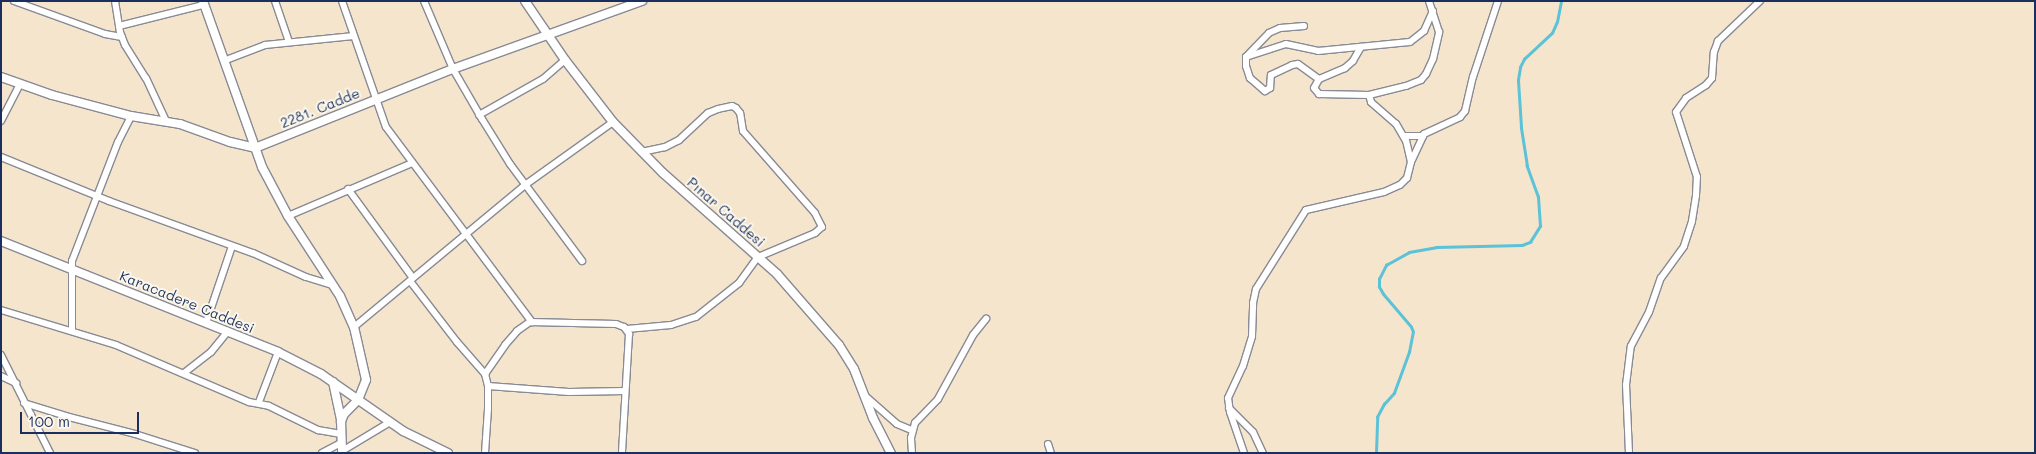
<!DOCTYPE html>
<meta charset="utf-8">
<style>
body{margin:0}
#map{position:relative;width:2036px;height:454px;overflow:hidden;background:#f4e5cc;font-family:Mali,sans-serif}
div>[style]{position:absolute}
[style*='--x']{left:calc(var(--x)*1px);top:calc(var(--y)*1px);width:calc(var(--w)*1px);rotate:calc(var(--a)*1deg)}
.stream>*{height:2.5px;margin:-1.25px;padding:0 1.25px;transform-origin:1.25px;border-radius:1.25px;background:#5bc2d8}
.roads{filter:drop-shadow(1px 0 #888a95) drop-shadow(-1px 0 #888a95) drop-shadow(0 1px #888a95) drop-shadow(0 -1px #888a95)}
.minor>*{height:6px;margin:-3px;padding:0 3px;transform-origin:3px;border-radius:3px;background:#fff}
.tertiary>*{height:8px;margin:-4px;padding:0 4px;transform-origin:4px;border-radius:4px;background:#fff}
span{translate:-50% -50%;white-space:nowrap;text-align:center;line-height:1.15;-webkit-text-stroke:4px #fbf7ec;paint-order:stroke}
.street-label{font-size:14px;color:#1b2f5e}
.frame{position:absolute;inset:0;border:2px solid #1b2f5e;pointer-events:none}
.scale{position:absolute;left:20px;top:412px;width:119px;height:22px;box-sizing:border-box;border:2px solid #1b2f5e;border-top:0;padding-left:6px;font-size:15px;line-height:18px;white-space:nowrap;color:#1b2f5e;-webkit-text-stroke:4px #fbf7ec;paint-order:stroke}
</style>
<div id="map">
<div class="stream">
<i style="--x:1376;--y:453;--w:36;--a:-88"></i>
<i style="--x:1377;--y:417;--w:15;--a:-62"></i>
<i style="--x:1384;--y:404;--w:15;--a:-48"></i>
<i style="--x:1394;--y:393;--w:44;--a:-69.9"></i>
<i style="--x:1409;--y:352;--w:20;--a:-79"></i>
<i style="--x:1413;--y:332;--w:5;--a:-112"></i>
<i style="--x:1411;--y:327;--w:43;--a:-130.3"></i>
<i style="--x:1383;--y:294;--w:8;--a:-120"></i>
<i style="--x:1379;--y:287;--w:8;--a:-90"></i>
<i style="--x:1379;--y:279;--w:16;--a:-63"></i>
<i style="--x:1386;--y:265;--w:26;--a:-29"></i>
<i style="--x:1409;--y:252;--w:27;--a:-10"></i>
<i style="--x:1436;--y:247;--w:86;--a:-1.3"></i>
<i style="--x:1522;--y:245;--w:9;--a:-21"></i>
<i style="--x:1530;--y:242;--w:19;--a:-58"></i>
<i style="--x:1540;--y:226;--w:29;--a:-94"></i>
<i style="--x:1538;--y:197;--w:33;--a:-110"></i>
<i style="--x:1527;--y:166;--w:39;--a:-99"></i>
<i style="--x:1521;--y:127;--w:47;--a:-93.7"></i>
<i style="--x:1518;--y:80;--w:13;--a:-81"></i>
<i style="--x:1520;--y:67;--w:9;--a:-63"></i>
<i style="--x:1524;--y:59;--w:38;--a:-43"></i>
<i style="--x:1552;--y:33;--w:12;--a:-66"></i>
<i style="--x:1557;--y:22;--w:21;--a:-79"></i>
</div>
<div class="roads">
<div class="minor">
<i style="--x:14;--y:1;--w:97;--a:19.9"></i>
<i style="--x:105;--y:34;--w:17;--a:10"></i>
<i style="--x:115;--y:1;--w:31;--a:81"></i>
<i style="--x:120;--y:32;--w:14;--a:69"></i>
<i style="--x:125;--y:45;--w:39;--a:58"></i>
<i style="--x:146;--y:78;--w:47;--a:65.1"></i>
<i style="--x:275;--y:1;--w:43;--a:71.1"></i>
<i style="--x:342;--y:1;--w:133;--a:70.8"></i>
<i style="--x:386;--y:127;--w:244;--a:53.2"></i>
<i style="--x:424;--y:1;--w:74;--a:66.9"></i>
<i style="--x:453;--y:69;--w:58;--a:59.9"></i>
<i style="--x:482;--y:119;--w:53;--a:58.1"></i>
<i style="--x:510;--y:164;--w:121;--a:53.4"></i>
<i style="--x:119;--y:26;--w:87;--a:-14"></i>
<i style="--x:1304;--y:26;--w:24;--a:175"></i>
<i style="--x:1280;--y:28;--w:12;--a:156"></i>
<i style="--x:1269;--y:33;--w:33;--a:134"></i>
<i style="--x:1246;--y:57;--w:9;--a:90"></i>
<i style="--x:1246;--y:66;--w:13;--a:72"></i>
<i style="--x:1250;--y:78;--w:20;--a:41"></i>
<i style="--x:1265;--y:91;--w:6;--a:-31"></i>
<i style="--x:1270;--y:88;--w:13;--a:-86"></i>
<i style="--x:1271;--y:75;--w:23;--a:-25"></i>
<i style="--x:1292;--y:65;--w:6;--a:-9"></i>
<i style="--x:1298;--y:64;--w:26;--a:36"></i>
<i style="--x:1361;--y:47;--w:16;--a:120"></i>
<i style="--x:1353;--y:61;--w:11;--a:139"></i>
<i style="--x:1345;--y:68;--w:28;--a:157"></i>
<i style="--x:1319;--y:79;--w:10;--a:119"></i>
<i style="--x:1314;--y:88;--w:8;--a:50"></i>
<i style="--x:1319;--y:94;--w:50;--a:1.1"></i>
<i style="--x:1246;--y:57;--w:42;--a:-18"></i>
<i style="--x:1286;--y:44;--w:33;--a:12"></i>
<i style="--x:1318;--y:51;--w:92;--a:-5.6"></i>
<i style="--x:1410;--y:42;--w:18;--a:-38"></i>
<i style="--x:1424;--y:31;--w:22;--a:-66"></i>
<i style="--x:226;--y:60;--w:42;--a:-21"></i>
<i style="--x:265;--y:45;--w:89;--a:-5.8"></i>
<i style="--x:479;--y:115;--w:73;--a:-29.4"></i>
<i style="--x:543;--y:79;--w:29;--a:-41"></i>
<i style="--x:1;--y:121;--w:42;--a:-62.8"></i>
<i style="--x:1404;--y:136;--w:19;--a:0"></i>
<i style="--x:1;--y:157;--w:117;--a:22.2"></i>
<i style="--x:109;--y:201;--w:153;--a:19.9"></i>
<i style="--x:253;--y:253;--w:58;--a:24.4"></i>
<i style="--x:306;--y:277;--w:28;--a:17"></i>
<i style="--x:1411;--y:162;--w:31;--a:-65"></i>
<i style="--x:1424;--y:134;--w:40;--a:-25"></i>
<i style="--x:1460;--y:117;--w:8;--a:-50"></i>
<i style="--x:1465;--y:111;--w:35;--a:-77"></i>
<i style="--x:1473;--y:77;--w:80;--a:-71.8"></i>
<i style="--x:348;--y:189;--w:110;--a:53.9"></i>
<i style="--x:288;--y:216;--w:135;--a:-23.1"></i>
<i style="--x:410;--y:281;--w:77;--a:52.4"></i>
<i style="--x:457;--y:342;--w:43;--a:48.8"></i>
<i style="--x:485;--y:374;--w:12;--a:76"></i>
<i style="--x:488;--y:386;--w:23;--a:90"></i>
<i style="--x:488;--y:409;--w:44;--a:93.9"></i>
<i style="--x:1;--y:310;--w:120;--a:16.9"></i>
<i style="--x:116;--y:345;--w:145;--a:23.2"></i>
<i style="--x:249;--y:402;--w:20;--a:11"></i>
<i style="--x:269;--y:406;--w:55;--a:26.1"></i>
<i style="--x:318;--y:430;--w:22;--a:10"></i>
<i style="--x:206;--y:323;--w:81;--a:-71.3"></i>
<i style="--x:354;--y:327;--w:222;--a:-39.7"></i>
<i style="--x:525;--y:185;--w:108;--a:-35.6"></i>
<i style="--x:627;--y:329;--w:44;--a:-5.2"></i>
<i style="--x:671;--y:325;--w:26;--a:-18"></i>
<i style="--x:696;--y:317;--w:55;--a:-38.3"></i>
<i style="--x:739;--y:283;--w:32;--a:-54"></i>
<i style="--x:758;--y:257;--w:62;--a:-22.8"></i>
<i style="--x:815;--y:233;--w:9;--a:-41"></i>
<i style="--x:822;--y:227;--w:16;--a:-117"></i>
<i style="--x:815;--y:213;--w:109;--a:-131.3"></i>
<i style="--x:743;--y:131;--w:18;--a:-99"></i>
<i style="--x:740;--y:113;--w:6;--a:-129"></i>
<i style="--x:736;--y:108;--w:4;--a:-153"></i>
<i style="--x:732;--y:106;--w:14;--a:168"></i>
<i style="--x:718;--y:109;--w:11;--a:158"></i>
<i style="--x:708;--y:113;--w:40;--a:137"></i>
<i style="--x:679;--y:140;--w:16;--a:153"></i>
<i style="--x:665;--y:147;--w:24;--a:168"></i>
<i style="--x:72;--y:331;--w:70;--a:-90"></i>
<i style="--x:72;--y:261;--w:128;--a:-68.9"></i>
<i style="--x:118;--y:142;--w:29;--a:-63"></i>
<i style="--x:1;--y:355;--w:110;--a:63.4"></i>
<i style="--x:184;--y:373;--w:34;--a:-38"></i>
<i style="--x:211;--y:352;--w:27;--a:-51"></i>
<i style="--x:485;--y:374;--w:35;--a:-55"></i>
<i style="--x:505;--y:345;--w:18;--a:-49"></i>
<i style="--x:517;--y:331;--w:16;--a:-35"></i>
<i style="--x:530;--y:322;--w:86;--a:1.3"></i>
<i style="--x:616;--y:324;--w:9;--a:21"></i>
<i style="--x:624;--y:327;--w:9;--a:54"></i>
<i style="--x:629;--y:334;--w:119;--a:93.4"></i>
<i style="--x:1;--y:376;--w:17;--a:25"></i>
<i style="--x:488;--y:386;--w:81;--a:4.2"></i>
<i style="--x:569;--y:392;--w:56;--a:-1"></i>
<i style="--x:863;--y:394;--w:45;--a:41.4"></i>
<i style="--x:897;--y:424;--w:15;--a:23"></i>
<i style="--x:259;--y:402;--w:53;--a:-69.2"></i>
<i style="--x:24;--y:403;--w:47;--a:17.3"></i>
<i style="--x:69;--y:417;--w:68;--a:14.4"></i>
<i style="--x:135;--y:434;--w:63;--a:17.6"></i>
<i style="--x:1229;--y:408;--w:34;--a:45"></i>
<i style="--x:1253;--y:432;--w:23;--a:65"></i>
<i style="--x:1048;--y:444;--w:9;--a:72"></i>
<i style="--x:342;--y:451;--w:56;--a:-31.1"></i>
<i style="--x:322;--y:453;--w:21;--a:-28"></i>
<i style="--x:912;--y:453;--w:15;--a:-94"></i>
<i style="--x:911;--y:438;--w:16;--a:-75"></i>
<i style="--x:915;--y:423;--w:33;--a:-46"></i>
<i style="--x:938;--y:399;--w:73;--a:-61.3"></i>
<i style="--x:973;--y:335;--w:21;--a:-51"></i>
<i style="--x:1244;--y:453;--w:43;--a:-108.9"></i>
<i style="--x:1230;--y:412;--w:14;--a:-98"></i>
<i style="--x:1228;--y:398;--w:35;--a:-65"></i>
<i style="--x:1243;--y:366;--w:31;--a:-73"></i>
<i style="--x:1252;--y:336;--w:33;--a:-88"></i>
<i style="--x:1253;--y:303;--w:14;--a:-78"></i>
<i style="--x:1256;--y:289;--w:93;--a:-57.7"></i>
<i style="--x:1306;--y:210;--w:80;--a:-13"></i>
<i style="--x:1384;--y:192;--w:17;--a:-24"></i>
<i style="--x:1400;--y:185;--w:10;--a:-45"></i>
<i style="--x:1407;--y:178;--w:16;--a:-76"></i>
<i style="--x:1411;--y:162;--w:22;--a:-103"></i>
<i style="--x:1406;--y:141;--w:20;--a:-120"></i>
<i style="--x:1396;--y:124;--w:33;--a:-139"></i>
<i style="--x:1371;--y:102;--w:7;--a:-106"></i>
<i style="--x:1369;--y:95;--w:38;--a:-14"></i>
<i style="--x:1406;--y:86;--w:16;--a:-22"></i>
<i style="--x:1421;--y:80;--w:8;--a:-50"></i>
<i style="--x:1426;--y:74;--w:17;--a:-65"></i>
<i style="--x:1433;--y:59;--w:28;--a:-77"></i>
<i style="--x:1439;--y:32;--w:33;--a:-108"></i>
<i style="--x:1629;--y:453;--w:68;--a:-92.5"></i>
<i style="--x:1626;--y:385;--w:39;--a:-83"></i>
<i style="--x:1631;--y:346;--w:38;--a:-62"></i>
<i style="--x:1649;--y:312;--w:36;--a:-71"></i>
<i style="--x:1661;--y:278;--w:39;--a:-54"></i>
<i style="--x:1684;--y:246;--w:26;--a:-72"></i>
<i style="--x:1692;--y:221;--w:26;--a:-81"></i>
<i style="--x:1696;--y:195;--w:18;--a:-87"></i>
<i style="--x:1697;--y:177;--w:68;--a:-107.9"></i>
<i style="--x:1676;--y:112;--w:17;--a:-54"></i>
<i style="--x:1686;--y:98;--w:24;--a:-33"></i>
<i style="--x:1706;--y:85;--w:9;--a:-49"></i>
<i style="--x:1712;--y:78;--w:26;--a:-86"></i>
<i style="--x:1714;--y:52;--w:12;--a:-70"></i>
<i style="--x:1718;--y:41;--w:58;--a:-43.6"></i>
</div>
<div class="tertiary">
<i style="--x:203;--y:1;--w:176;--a:70.4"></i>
<i style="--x:262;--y:167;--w:55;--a:62"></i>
<i style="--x:288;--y:216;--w:95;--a:57"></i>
<i style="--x:340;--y:296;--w:34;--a:66"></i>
<i style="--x:354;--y:327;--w:54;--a:77.2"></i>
<i style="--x:366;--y:380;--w:22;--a:112"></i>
<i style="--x:358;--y:400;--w:20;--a:135"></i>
<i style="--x:344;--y:414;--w:8;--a:113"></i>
<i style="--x:341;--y:421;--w:32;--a:88"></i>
<i style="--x:525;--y:1;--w:71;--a:55.9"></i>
<i style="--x:565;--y:60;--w:78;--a:52.3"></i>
<i style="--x:613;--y:122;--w:71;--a:45.6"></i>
<i style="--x:663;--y:173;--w:152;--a:41.5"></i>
<i style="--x:777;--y:274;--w:94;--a:48.9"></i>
<i style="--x:839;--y:345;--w:28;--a:58"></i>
<i style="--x:854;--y:369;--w:53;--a:68.8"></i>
<i style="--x:873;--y:418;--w:39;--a:63"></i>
<i style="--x:1;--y:77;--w:54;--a:19.4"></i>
<i style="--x:52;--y:95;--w:82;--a:14.9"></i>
<i style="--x:131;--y:116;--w:50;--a:9.3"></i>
<i style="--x:180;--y:124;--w:53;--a:19.8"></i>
<i style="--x:230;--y:142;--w:26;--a:13"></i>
<i style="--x:255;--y:148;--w:213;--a:-21.8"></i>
<i style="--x:453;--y:69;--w:201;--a:-19.8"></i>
<i style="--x:1;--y:241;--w:298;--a:21.8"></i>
<i style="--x:278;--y:352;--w:48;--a:27.1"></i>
<i style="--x:321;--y:374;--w:100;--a:34.8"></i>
<i style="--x:403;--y:431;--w:50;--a:26.1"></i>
<i style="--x:333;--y:382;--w:40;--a:78"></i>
</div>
</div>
<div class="street-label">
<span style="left:320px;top:108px;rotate:-22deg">2281. Cadde</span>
<span style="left:726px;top:212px;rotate:41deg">Pınar Caddesi</span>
<span style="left:187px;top:302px;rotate:22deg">Karacadere Caddesi</span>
</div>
<div class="frame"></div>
<div class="scale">100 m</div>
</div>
